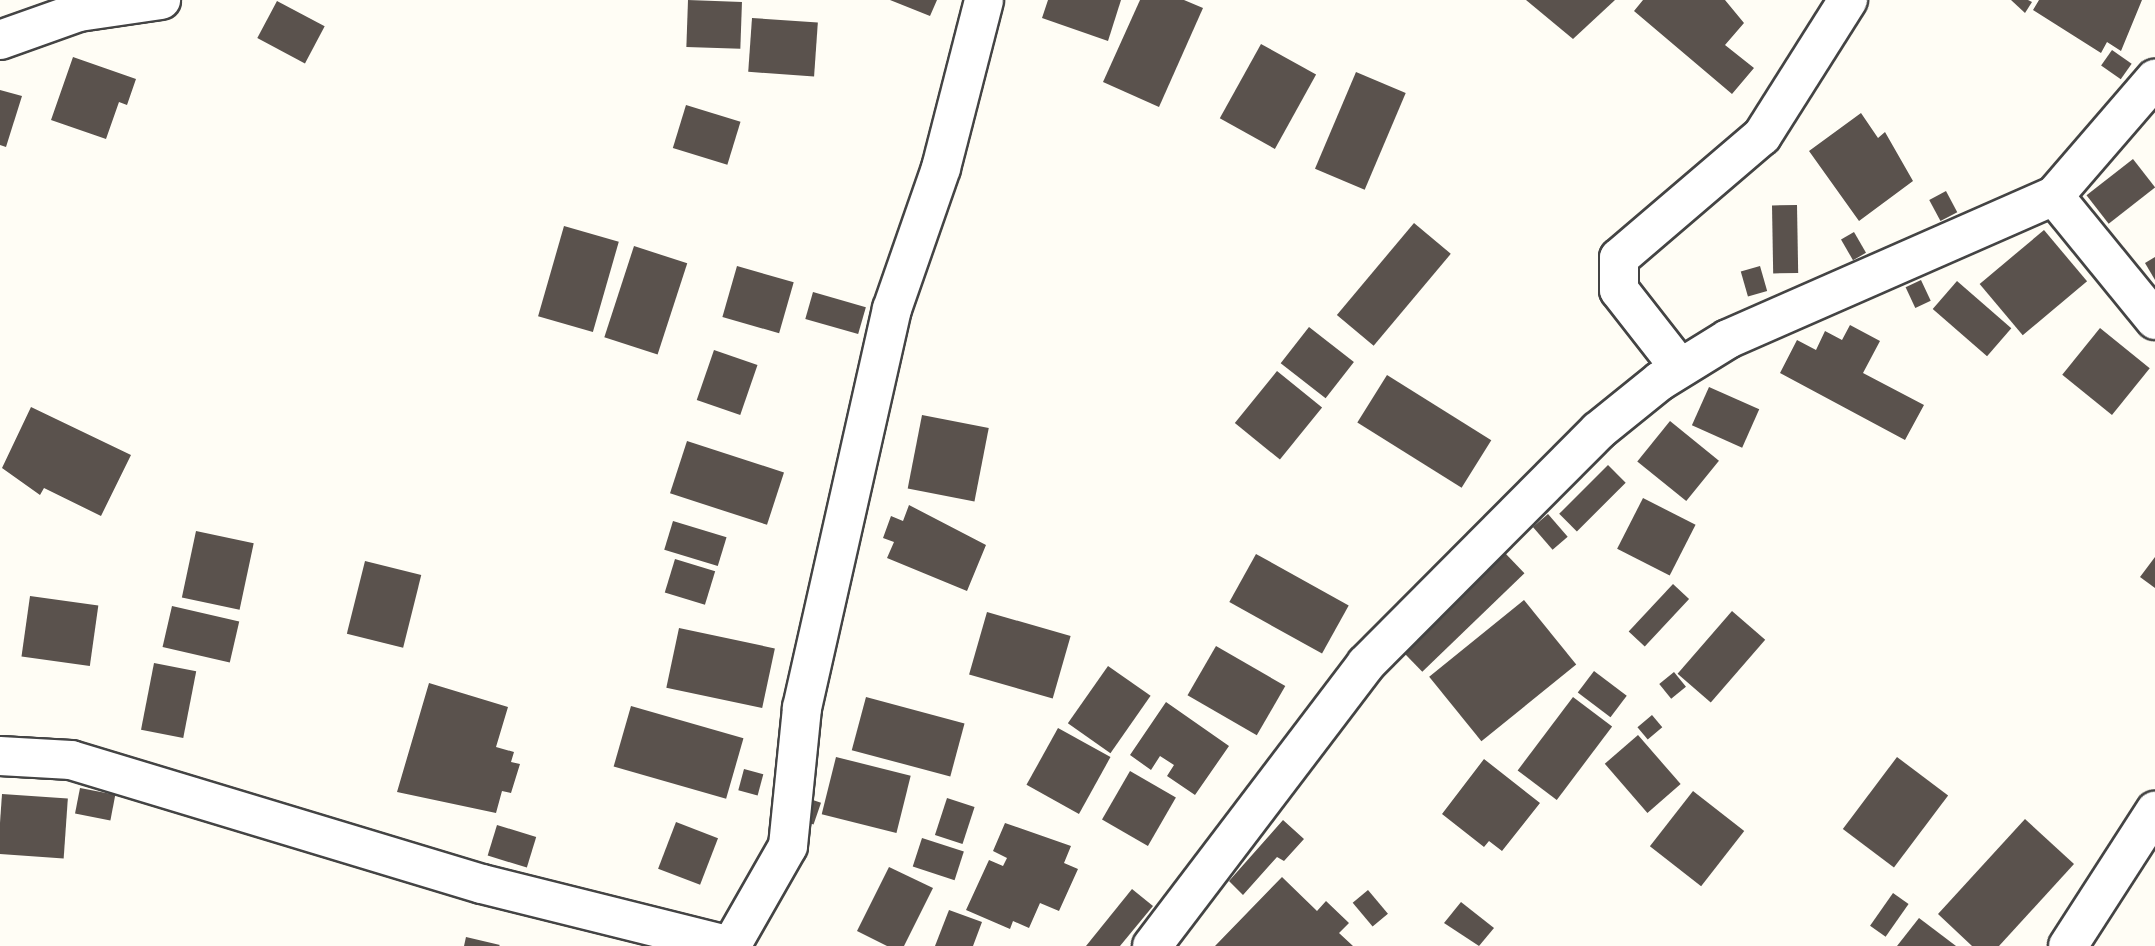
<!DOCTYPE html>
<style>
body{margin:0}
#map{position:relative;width:2155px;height:946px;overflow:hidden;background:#fffdf5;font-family:Merriweather,serif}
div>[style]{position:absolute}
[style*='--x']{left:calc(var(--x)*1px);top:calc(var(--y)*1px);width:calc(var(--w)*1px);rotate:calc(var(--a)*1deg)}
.building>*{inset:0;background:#5a524d;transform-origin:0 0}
.roads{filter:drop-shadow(2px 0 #444) drop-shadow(-2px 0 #444) drop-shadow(0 2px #444) drop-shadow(0 -2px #444)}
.minor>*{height:38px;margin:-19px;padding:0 19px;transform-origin:19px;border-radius:19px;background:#fff}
span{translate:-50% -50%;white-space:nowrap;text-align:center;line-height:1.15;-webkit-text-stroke:7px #fff;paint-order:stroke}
</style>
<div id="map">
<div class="building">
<i style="left:688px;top:0;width:54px;height:47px;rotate:2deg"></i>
<i style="clip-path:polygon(890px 0,937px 0,930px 16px)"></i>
<i style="clip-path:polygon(1048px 0,1121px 0,1108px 41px,1042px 18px)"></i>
<i style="clip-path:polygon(1140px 0,1184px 0,1203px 8px,1159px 107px,1103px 82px)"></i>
<i style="clip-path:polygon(1526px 0,1615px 0,1573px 39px)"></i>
<i style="clip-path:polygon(1643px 0,1725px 0,1744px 23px,1725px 45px,1754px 68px,1732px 94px,1634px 11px)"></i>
<i style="clip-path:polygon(2011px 0,2028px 0,2032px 2px,2025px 13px)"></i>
<i style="clip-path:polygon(2039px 0,2142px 0,2121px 51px,2107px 42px,2101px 53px,2033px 10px)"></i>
<i style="left:277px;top:1px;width:54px;height:42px;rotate:28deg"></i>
<i style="left:752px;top:18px;width:66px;height:54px;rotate:4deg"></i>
<i style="left:1261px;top:44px;width:63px;height:85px;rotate:29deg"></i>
<i style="left:2112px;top:50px;width:24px;height:19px;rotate:35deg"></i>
<i style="clip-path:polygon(73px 57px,136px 79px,127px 105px,119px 102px,106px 139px,51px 120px)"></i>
<i style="left:1356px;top:72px;width:54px;height:105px;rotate:23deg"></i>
<i style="clip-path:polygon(0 90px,22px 96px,6px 147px,0 145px)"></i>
<i style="left:686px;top:105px;width:57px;height:45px;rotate:17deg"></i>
<i style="clip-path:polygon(1861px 113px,1878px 138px,1885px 132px,1913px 181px,1859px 221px,1809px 151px)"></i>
<i style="left:2133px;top:159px;width:36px;height:59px;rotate:52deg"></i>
<i style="left:1946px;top:191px;width:24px;height:19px;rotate:62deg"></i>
<i style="left:1797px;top:205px;width:68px;height:25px;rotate:89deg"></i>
<i style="left:1414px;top:223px;width:48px;height:120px;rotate:40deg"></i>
<i style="left:564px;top:226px;width:57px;height:94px;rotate:16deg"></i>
<i style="left:2044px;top:230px;width:67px;height:84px;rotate:50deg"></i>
<i style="left:1854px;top:232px;width:24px;height:15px;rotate:60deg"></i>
<i style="left:634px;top:246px;width:56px;height:96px;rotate:18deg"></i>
<i style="clip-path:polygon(2155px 257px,2155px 280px,2145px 263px)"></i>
<i style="left:737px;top:266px;width:59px;height:53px;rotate:16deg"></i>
<i style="left:1760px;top:266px;width:26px;height:20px;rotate:74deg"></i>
<i style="left:1921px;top:280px;width:23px;height:17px;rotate:65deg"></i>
<i style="left:1957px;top:281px;width:72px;height:37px;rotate:41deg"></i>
<i style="left:813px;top:292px;width:55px;height:28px;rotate:16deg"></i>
<i style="clip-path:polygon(1850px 325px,1880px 341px,1863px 373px,1924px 405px,1905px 440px,1780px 373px,1797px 340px,1816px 350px,1825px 331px,1842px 340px)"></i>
<i style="left:1309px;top:327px;width:57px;height:46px;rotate:38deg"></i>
<i style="left:2100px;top:328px;width:64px;height:60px;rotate:39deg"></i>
<i style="left:714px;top:350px;width:46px;height:53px;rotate:19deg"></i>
<i style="left:1277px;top:371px;width:58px;height:67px;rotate:39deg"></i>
<i style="left:1387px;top:375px;width:123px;height:56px;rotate:32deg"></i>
<i style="left:1709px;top:387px;width:55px;height:42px;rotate:24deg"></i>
<i style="clip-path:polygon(31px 407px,131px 455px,101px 516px,44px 488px,40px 495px,2px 468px)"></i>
<i style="left:922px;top:415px;width:68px;height:75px;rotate:11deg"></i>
<i style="left:1670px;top:421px;width:63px;height:52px;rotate:39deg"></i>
<i style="left:687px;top:441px;width:102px;height:55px;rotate:18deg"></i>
<i style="left:1608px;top:465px;width:25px;height:69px;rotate:45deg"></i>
<i style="left:1643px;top:498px;width:59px;height:57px;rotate:27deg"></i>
<i style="clip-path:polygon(909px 505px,986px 545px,967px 591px,887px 558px,894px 542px,883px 538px,891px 516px,903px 521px)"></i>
<i style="left:1548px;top:514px;width:30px;height:20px;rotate:49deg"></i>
<i style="left:673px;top:521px;width:56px;height:30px;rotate:17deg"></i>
<i style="left:196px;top:531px;width:59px;height:68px;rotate:12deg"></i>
<i style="left:1505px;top:553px;width:28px;height:142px;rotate:46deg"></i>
<i style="left:1256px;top:554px;width:106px;height:55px;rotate:29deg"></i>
<i style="clip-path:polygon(2155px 557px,2155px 588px,2140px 577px)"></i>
<i style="left:675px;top:559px;width:42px;height:35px;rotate:17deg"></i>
<i style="left:365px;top:561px;width:58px;height:75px;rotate:14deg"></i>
<i style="left:1673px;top:584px;width:22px;height:65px;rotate:43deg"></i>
<i style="left:30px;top:596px;width:69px;height:61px;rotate:8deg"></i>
<i style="left:1524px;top:600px;width:83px;height:122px;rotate:51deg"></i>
<i style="left:172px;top:606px;width:69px;height:42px;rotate:13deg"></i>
<i style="left:1732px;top:611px;width:44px;height:83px;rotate:41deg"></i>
<i style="left:987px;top:612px;width:87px;height:65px;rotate:16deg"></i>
<i style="left:679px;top:628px;width:98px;height:61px;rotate:12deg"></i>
<i style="left:1216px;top:646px;width:80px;height:57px;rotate:30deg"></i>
<i style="left:154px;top:663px;width:43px;height:68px;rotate:11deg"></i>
<i style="left:1108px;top:666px;width:52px;height:70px;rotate:35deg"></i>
<i style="left:1594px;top:671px;width:41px;height:27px;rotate:37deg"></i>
<i style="left:1674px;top:672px;width:19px;height:19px;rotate:51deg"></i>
<i style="clip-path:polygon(429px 683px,508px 707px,496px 747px,514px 752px,511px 762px,520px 764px,511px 793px,502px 791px,496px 813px,397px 792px)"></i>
<i style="left:866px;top:697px;width:102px;height:55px;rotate:15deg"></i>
<i style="left:1573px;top:697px;width:49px;height:92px;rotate:37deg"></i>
<i style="clip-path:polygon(1166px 702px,1229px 746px,1195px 795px,1167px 776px,1174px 765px,1160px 756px,1151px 770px,1130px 755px)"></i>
<i style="left:631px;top:706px;width:117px;height:63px;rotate:16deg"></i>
<i style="left:1652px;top:715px;width:16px;height:19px;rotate:50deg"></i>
<i style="left:1058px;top:728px;width:60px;height:65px;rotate:29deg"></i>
<i style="left:1638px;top:735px;width:65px;height:44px;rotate:49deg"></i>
<i style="left:836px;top:757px;width:77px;height:59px;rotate:14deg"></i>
<i style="left:1897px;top:757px;width:64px;height:90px;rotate:37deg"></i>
<i style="clip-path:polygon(1484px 759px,1540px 803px,1502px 851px,1489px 841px,1484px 847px,1442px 814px)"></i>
<i style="left:744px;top:769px;width:20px;height:22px;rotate:15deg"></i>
<i style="left:1130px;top:771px;width:53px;height:56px;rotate:30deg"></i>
<i style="left:80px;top:788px;width:36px;height:26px;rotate:11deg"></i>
<i style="left:1693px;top:791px;width:65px;height:70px;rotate:38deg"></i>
<i style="left:2px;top:794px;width:66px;height:60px;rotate:4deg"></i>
<i style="left:804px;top:797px;width:18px;height:23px;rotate:19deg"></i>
<i style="left:947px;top:798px;width:29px;height:39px;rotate:18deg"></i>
<i style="clip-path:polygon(2025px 819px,2074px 864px,1999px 946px,1972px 946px,1938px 914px)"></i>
<i style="clip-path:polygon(1283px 820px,1304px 839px,1284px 861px,1277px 857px,1243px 895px,1229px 881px)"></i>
<i style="left:676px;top:822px;width:45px;height:50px;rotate:21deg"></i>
<i style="clip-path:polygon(1005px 823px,1071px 846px,1064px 863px,1078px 869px,1059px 911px,1040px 903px,1029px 928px,1013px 921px,1010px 929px,966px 910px,989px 860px,1003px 866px,1007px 858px,993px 851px)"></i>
<i style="left:497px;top:825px;width:41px;height:32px;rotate:17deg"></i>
<i style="left:922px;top:838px;width:44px;height:30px;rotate:18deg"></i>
<i style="clip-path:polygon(889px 867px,933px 888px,904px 946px,887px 946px,857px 931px)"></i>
<i style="clip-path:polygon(1282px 877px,1317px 911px,1326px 901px,1349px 923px,1339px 933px,1353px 946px,1215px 946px)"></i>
<i style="clip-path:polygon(1132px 889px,1153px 906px,1120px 946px,1086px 946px)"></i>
<i style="left:1368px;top:890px;width:31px;height:20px;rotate:50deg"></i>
<i style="left:1893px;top:893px;width:19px;height:40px;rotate:35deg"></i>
<i style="clip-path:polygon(1461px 902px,1494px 928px,1479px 946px,1444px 923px)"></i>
<i style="clip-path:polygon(949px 910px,982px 922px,973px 946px,935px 946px)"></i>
<i style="clip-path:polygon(1919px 918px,1956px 946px,1897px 946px)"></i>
<i style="clip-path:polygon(466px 937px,500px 945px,499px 946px,464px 946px)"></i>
</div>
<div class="roads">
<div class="minor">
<i style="--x:0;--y:40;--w:84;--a:-19.5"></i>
<i style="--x:79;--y:12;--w:83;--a:-8.3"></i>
<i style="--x:2054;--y:196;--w:160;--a:50.8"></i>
<i style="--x:1680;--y:368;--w:99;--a:-128"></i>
<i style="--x:1619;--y:290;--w:32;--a:-90"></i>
<i style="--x:1619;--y:258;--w:188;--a:-40.5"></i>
<i style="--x:1762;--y:136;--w:161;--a:-57.7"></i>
<i style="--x:0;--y:756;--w:71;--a:3.2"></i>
<i style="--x:71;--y:760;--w:429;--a:16.8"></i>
<i style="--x:482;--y:884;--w:257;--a:14"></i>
<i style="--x:731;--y:946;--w:115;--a:-60.3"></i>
<i style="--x:788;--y:846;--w:139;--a:-84.2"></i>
<i style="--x:802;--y:708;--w:409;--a:-77.3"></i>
<i style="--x:892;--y:309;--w:149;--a:-70.8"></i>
<i style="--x:941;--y:168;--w:173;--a:-75.6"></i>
<i style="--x:1152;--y:946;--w:354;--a:-52.8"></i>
<i style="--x:1366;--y:664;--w:329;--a:-45.1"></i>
<i style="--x:1598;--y:431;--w:80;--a:-38.9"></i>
<i style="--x:1660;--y:381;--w:80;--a:-31.7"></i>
<i style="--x:1728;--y:339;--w:356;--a:-23.7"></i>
<i style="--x:2054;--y:196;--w:155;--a:-49.2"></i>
<i style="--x:2068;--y:946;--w:161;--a:-57.2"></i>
</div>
</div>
</div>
